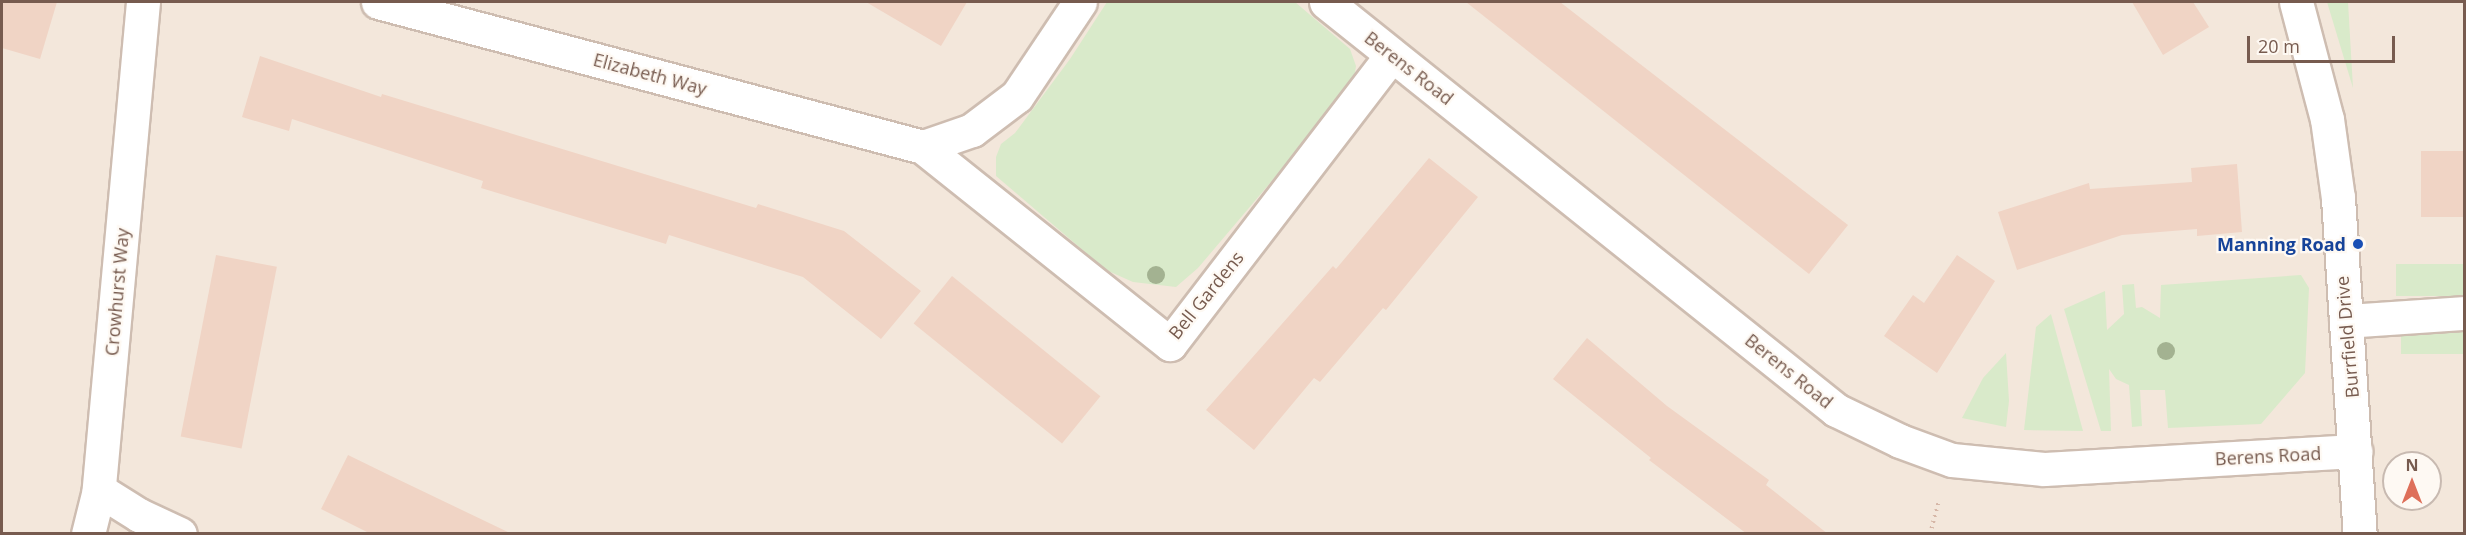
<!DOCTYPE html>
<style>
body{margin:0}
#map{position:relative;width:2466px;height:535px;overflow:hidden;background:#fcf5ec;font-family:"Open Sans",sans-serif}
div>[style]{position:absolute}
[style*='--x']{left:calc(var(--x)*1px);top:calc(var(--y)*1px);width:calc(var(--w)*1px);rotate:calc(var(--a)*1deg)}
.residential>*{inset:0;background:#f3e7db}
.green>*{inset:0;background:#d9eaca;transform-origin:0 0}
.building>*{inset:0;background:#f0d4c5;transform-origin:0 0}
.path>*{height:4px;margin-top:-2px;transform-origin:0;background:repeating-linear-gradient(90deg,#d6b7a7 0 1.5px,transparent 0 6px)}
.roads{filter:drop-shadow(2px 0 #cebdb1) drop-shadow(-2px 0 #cebdb1) drop-shadow(0 2px #cebdb1) drop-shadow(0 -2px #cebdb1)}
.minor>*{height:33px;margin:-16.5px;padding:0 16.5px;transform-origin:16.5px;border-radius:16.5px;background:#fff}
.trees>*{width:18px;height:18px;margin:-9px;border-radius:50%;background:#a3b291}
.dots>*{width:16px;height:16px;translate:-50% -50%;box-sizing:border-box;border:3px solid #fef9f3;border-radius:50%}
span{translate:-50% -50%;white-space:nowrap;text-align:center;line-height:1.15;-webkit-text-stroke:4.5px #fef9f3;paint-order:stroke}
.street-label{font-size:18px;color:#775b4f}
.transit-label{font-size:18px;color:#164399;font-weight:700}
.right{translate:-100% -50%;text-align:right}
.frame{position:absolute;inset:0;border:3px solid #775b4f;pointer-events:none}
.north{position:absolute;left:2382px;top:451px;width:60px;height:60px;box-sizing:border-box;background:#fef9f3;border:2px solid #c8bab1;border-radius:50%;rotate:0deg;font-size:16px;font-weight:700;line-height:24px;text-align:center;color:#775b4f}
.north::after{content:'';display:block;margin:auto;width:21px;height:27px;background:#de6f59;clip-path:polygon(50% 0,100% 100%,50% 72%,0 100%)}
.scale{position:absolute;left:2247px;top:36px;width:148px;height:27px;box-sizing:border-box;border:3px solid #775b4f;border-top:0;padding-left:8px;font-size:18px;line-height:21px;white-space:nowrap;color:#775b4f;-webkit-text-stroke:4px #fef9f3;paint-order:stroke}
</style>
<div id="map">
<div class="residential">
<i style="clip-path:polygon(evenodd,2px 2px,2464px 2px,2464px 533px,2px 533px,2px 2px,2394px 463px,2430px 463px,2430px 499px,2394px 499px,2394px 463px)"></i>
</div>
<div class="green">
<i style="clip-path:polygon(1107px 2px,1295px 2px,1350px 49px,1356px 66px,1353px 85px,1198px 268px,1176px 287px,1133px 282px,1106px 270px,996px 176px,996px 157px,1001px 144px,1015px 133px,1070px 59px)"></i>
<i style="clip-path:polygon(2327px 2px,2348px 2px,2353px 88px)"></i>
<i style="left:2464px;top:264px;width:32px;height:68px;rotate:90deg"></i>
<i style="clip-path:polygon(2301px 275px,2309px 288px,2305px 373px,2261px 424px,2168px 428px,2165px 390px,2140px 390px,2142px 426px,2132px 427px,2129px 385px,2116px 379px,2109px 369px,2111px 431px,2101px 431px,2064px 309px,2105px 291px,2107px 330px,2124px 314px,2122px 285px,2134px 284px,2136px 308px,2142px 307px,2160px 318px,2161px 285px)"></i>
<i style="clip-path:polygon(2051px 314px,2083px 431px,2024px 430px,2036px 327px)"></i>
<i style="left:2464px;top:321px;width:33px;height:63px;rotate:90deg"></i>
<i style="clip-path:polygon(2006px 353px,2009px 401px,2006px 427px,1962px 418px,1983px 378px)"></i>
</div>
<div class="building">
<i style="clip-path:polygon(2px 2px,57px 2px,40px 59px,2px 48px)"></i>
<i style="clip-path:polygon(866px 2px,967px 2px,941px 46px)"></i>
<i style="clip-path:polygon(1466px 2px,1560px 2px,1848px 225px,1809px 274px)"></i>
<i style="clip-path:polygon(2132px 2px,2193px 2px,2209px 27px,2163px 55px)"></i>
<i style="clip-path:polygon(260px 56px,381px 97px,382px 94px,756px 208px,758px 204px,844px 231px,921px 291px,881px 339px,803px 277px,669px 235px,666px 244px,481px 188px,483px 181px,292px 119px,289px 131px,242px 117px)"></i>
<i style="left:2464px;top:151px;width:66px;height:43px;rotate:90deg"></i>
<i style="clip-path:polygon(1429px 158px,1478px 197px,1386px 310px,1383px 308px,1320px 382px,1314px 378px,1254px 450px,1206px 410px,1333px 266px,1336px 269px)"></i>
<i style="clip-path:polygon(2237px 164px,2242px 232px,2197px 236px,2197px 229px,2122px 235px,2017px 270px,1998px 212px,2089px 183px,2090px 189px,2192px 182px,2191px 168px)"></i>
<i style="left:216px;top:255px;width:62px;height:185px;rotate:11deg"></i>
<i style="clip-path:polygon(1957px 255px,1995px 281px,1937px 373px,1884px 336px,1913px 295px,1924px 303px)"></i>
<i style="left:952px;top:276px;width:191px;height:61px;rotate:39deg"></i>
<i style="clip-path:polygon(1587px 338px,1667px 406px,1769px 480px,1766px 485px,1828px 534px,1747px 534px,1649px 460px,1651px 458px,1553px 379px)"></i>
<i style="clip-path:polygon(348px 455px,391px 476px,512px 534px,371px 534px,321px 509px)"></i>
</div>
<div class="path">
<i style="--x:1930;--y:534;--w:34;--a:-75"></i>
</div>
<div class="roads">
<div class="minor">
<i style="--x:143;--y:2;--w:490;--a:95.2"></i>
<i style="--x:99;--y:490;--w:47;--a:32"></i>
<i style="--x:139;--y:515;--w:45;--a:24.9"></i>
<i style="--x:378;--y:2;--w:564;--a:14.9"></i>
<i style="--x:923;--y:147;--w:316;--a:38.6"></i>
<i style="--x:1170;--y:344;--w:363;--a:-52.5"></i>
<i style="--x:1326;--y:2;--w:653;--a:38.66"></i>
<i style="--x:1836;--y:410;--w:71;--a:25.8"></i>
<i style="--x:1900;--y:441;--w:55;--a:20.1"></i>
<i style="--x:1952;--y:460;--w:92;--a:5.6"></i>
<i style="--x:2044;--y:469;--w:312;--a:-3.3"></i>
<i style="--x:2296;--y:2;--w:121;--a:75.2"></i>
<i style="--x:2327;--y:119;--w:80;--a:82.1"></i>
<i style="--x:2338;--y:198;--w:337;--a:86.3"></i>
<i style="--x:923;--y:147;--w:52;--a:-19.1"></i>
<i style="--x:972;--y:130;--w:56;--a:-37.1"></i>
<i style="--x:1017;--y:96;--w:113;--a:-56.2"></i>
<i style="--x:2346;--y:321;--w:118;--a:-3.9"></i>
<i style="--x:88;--y:534;--w:45;--a:-76"></i>
</div>
</div>
<div class="trees">
<i style="left:1156px;top:275px"></i>
<i style="left:2166px;top:351px"></i>
</div>
<div class="dots">
<i style="left:2358px;top:244px;background:#1a4fb4"></i>
</div>
<div class="street-label">
<span style="left:1409px;top:68px;rotate:38deg">Berens Road</span>
<span style="left:650px;top:74px;rotate:15deg">Elizabeth Way</span>
<span style="left:117px;top:292px;rotate:-85deg">Crowhurst Way</span>
<span style="left:1206px;top:295px;rotate:-51deg">Bell Gardens</span>
<span style="left:2347px;top:337px;rotate:-95deg">Burrfield Drive</span>
<span style="left:1789px;top:371px;rotate:39deg">Berens Road</span>
<span style="left:2268px;top:456px;rotate:-3deg">Berens Road</span>
</div>
<div class="transit-label">
<span class="right" style="left:2346px;top:244px">Manning Road</span>
</div>
<div class="frame"></div>
<div class="north">N</div>
<div class="scale">20 m</div>
</div>
